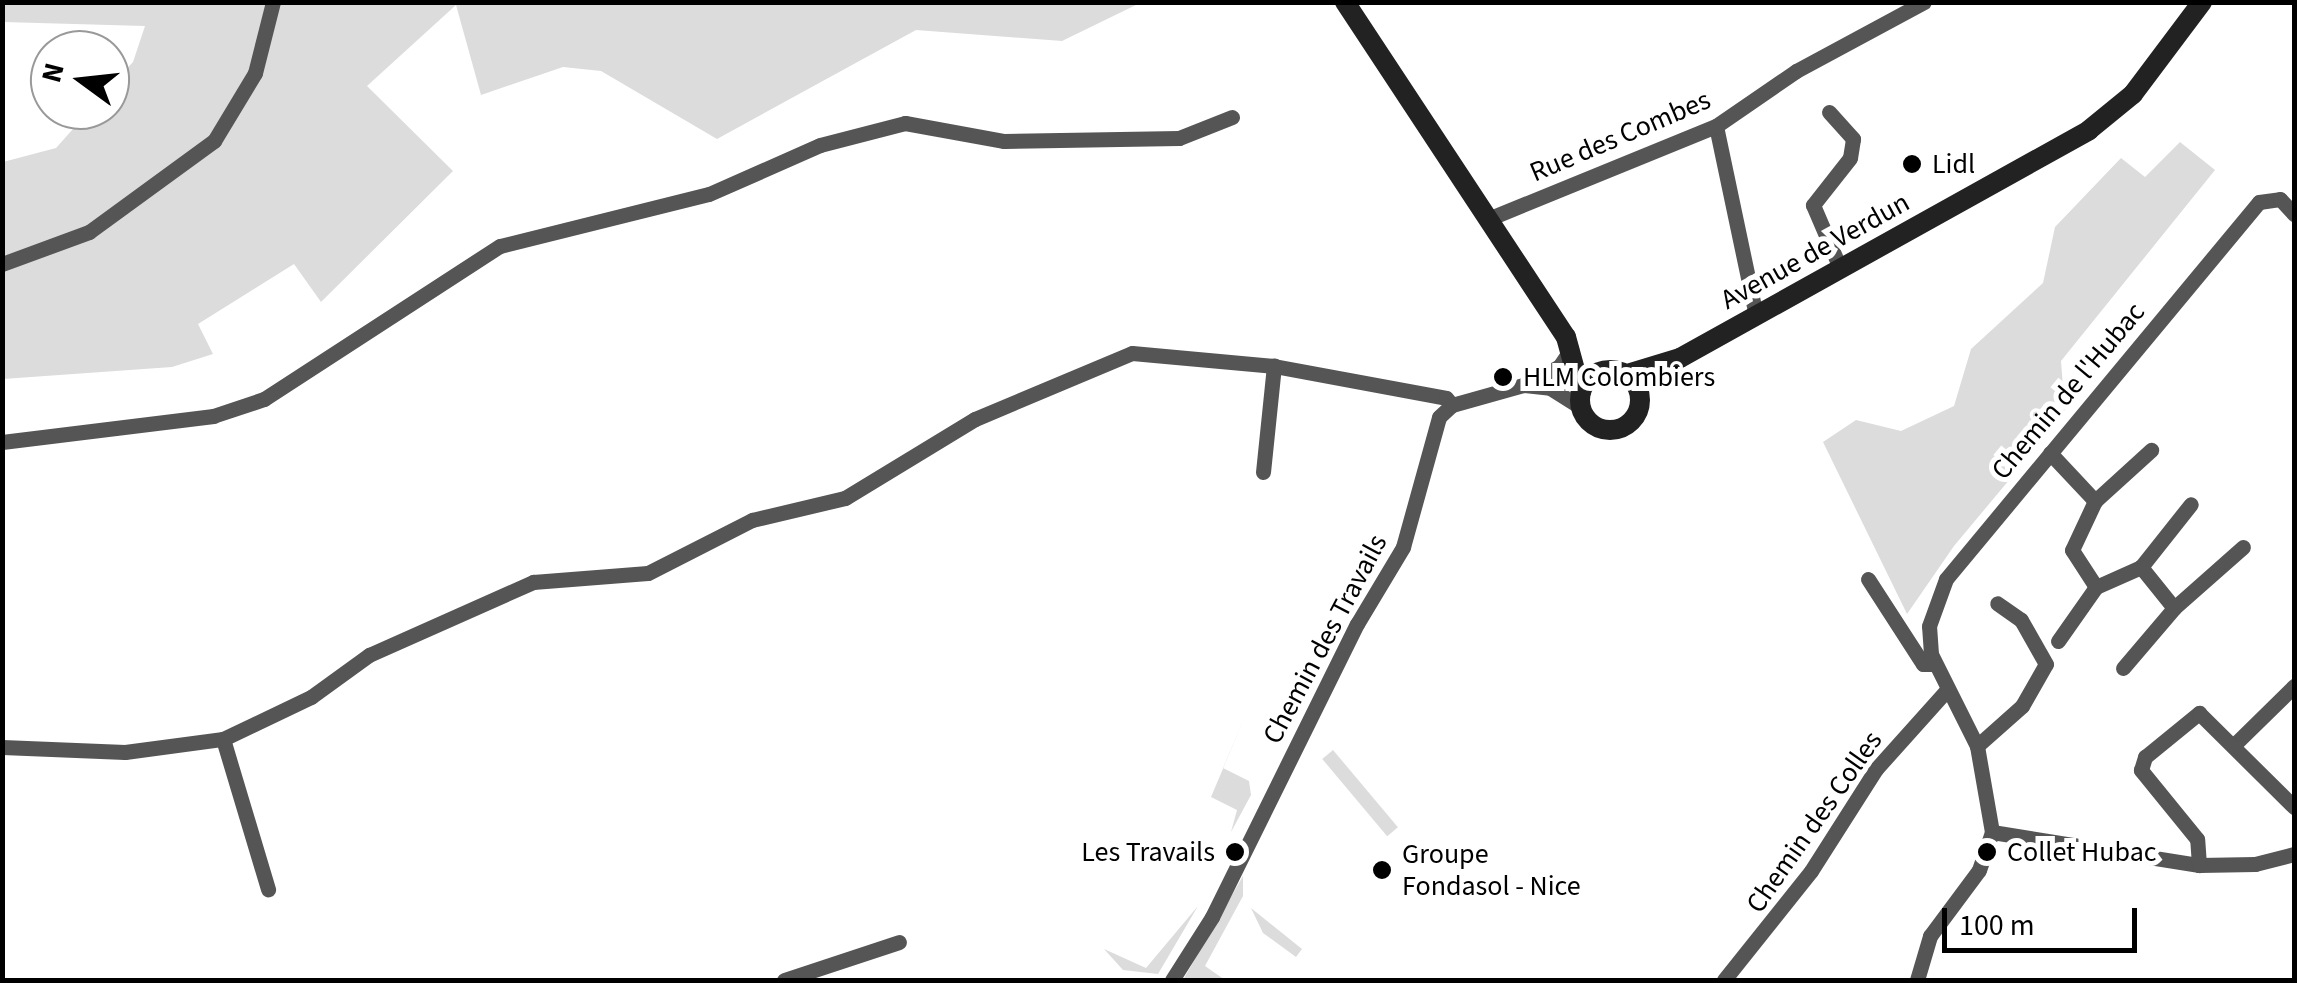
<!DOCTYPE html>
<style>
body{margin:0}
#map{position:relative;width:2297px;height:983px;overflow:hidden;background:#fff;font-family:"Source Sans 3",sans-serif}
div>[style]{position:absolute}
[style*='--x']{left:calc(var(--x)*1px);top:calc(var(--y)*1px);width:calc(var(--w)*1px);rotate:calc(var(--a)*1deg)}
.green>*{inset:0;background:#dcdcdc;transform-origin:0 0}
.street>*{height:15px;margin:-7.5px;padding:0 7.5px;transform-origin:7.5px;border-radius:7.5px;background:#555}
.secondary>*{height:20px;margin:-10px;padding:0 10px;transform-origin:10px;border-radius:10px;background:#222}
.secondary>.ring{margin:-10px;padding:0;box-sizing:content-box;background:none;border:20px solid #222;border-radius:50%}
.dots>*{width:28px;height:28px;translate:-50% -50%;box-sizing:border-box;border:5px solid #fff;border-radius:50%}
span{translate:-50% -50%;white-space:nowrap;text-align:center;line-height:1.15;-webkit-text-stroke:10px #fff;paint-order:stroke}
.street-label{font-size:28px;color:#000}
.poi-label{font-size:28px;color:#000}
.left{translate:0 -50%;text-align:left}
.right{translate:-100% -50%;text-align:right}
.frame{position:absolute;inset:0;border:5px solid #000;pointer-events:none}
.north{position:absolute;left:30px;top:30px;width:100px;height:100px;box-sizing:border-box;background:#fff;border:2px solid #999;border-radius:50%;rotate:285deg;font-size:28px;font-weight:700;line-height:40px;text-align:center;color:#000}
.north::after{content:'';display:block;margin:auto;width:35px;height:45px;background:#000;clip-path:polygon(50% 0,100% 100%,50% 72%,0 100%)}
.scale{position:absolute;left:1942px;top:908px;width:195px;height:45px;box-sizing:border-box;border:5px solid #000;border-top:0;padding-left:12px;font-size:30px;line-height:35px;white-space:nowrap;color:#000;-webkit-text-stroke:8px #fff;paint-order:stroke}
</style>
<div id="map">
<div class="green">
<i style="clip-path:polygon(3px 3px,1140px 3px,1062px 41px,916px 30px,717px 139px,601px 71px,563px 67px,481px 95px,456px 5px,367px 86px,453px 171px,321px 302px,294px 264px,198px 324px,213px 354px,172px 367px,3px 379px,3px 162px,56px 148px,90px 110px,110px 110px,110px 87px,133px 62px,145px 26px,3px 22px)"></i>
<i style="clip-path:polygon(2180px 142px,2215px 170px,2061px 361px,2065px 413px,1954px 546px,1907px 614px,1823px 442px,1856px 420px,1901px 431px,1954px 406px,1971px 349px,2043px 283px,2055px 227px,2121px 158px,2145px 177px)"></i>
<i style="clip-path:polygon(1247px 712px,1223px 768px,1249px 781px,1251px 795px,1231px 832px,1237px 810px,1211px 797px)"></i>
<i style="left:1333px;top:750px;width:101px;height:14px;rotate:50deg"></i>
<i style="clip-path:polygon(1243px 876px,1243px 896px,1205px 966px,1225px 980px,1183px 980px)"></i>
<i style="clip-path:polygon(1198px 906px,1158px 974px,1123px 970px,1104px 949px,1146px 968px)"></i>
<i style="clip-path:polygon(1251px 908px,1302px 949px,1296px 957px,1263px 933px)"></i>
</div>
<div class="street">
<i style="--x:1829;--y:112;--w:36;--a:48"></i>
<i style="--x:1853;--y:139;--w:19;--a:99"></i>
<i style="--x:1850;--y:158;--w:60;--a:128.2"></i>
<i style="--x:1813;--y:205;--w:69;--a:66.8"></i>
<i style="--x:1716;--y:126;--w:193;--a:78.1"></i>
<i style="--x:1488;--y:219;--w:246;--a:-22.2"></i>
<i style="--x:1716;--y:126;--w:97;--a:-34.5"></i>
<i style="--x:1796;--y:71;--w:145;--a:-28.3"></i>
<i style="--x:2;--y:264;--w:93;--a:-20.2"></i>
<i style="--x:89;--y:232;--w:155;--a:-36.1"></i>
<i style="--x:214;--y:141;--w:79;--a:-58.9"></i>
<i style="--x:255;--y:73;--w:73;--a:-75.8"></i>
<i style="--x:1525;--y:384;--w:38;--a:-27"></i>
<i style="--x:1559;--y:367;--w:22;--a:-56"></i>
<i style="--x:2;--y:442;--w:213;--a:-7"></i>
<i style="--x:213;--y:416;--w:54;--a:-18.4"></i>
<i style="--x:264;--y:399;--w:281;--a:-33"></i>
<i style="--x:500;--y:246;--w:215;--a:-14"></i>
<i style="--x:709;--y:194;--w:121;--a:-23.8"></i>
<i style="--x:820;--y:145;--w:88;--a:-14.5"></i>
<i style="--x:905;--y:123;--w:101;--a:10.3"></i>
<i style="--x:1004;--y:141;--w:175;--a:-1"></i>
<i style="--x:1179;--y:138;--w:57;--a:-21.6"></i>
<i style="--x:2050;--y:453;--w:66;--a:46.8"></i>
<i style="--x:2095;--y:501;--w:76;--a:-42.3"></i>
<i style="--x:1263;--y:472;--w:107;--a:-84.1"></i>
<i style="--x:2095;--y:501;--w:54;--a:115.1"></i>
<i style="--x:2072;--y:550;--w:44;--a:57"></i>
<i style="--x:1868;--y:579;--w:101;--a:57.1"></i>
<i style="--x:1923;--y:664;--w:11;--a:0"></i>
<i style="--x:2174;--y:608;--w:92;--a:-41.5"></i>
<i style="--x:2058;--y:641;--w:66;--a:-54.9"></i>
<i style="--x:2096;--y:587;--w:49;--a:-24"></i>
<i style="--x:2141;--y:567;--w:80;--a:-51.6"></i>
<i style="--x:2123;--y:668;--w:79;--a:-49.6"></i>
<i style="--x:2174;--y:608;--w:53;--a:-128.8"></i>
<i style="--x:223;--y:739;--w:157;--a:73.3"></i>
<i style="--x:2235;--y:744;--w:83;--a:-44.5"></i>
<i style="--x:1977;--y:746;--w:60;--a:-41.6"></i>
<i style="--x:2022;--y:706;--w:48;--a:-60.3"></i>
<i style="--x:2046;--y:664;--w:51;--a:-119.6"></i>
<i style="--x:2021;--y:620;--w:29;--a:-145"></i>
<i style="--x:2;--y:747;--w:123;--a:2.3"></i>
<i style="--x:125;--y:752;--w:99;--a:-7.6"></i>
<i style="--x:223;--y:739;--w:98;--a:-25.5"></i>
<i style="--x:311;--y:697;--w:72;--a:-35.9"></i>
<i style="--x:369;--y:655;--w:180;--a:-24"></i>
<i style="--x:533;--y:582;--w:115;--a:-4.5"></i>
<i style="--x:648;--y:573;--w:117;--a:-27"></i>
<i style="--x:752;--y:520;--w:96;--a:-13.3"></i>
<i style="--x:845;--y:498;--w:152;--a:-31.3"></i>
<i style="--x:975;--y:419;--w:170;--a:-22.8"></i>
<i style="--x:1132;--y:353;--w:143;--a:5.2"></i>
<i style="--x:1274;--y:366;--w:175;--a:10.5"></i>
<i style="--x:1446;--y:398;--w:9;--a:49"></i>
<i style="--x:1992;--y:832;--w:210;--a:9.1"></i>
<i style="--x:2199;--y:865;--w:56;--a:-1"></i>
<i style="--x:2255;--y:864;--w:40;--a:-14.4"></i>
<i style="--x:2199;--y:865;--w:26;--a:-94"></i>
<i style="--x:2197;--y:839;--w:89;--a:-129.1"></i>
<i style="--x:2141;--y:770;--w:14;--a:-73"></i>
<i style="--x:2145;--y:757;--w:70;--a:-39.2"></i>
<i style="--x:2199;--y:713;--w:134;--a:44.7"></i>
<i style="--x:784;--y:980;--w:121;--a:-18.3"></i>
<i style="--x:1172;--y:980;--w:75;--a:-57.6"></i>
<i style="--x:1212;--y:917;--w:327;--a:-63.7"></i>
<i style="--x:1357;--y:624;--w:90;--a:-59.1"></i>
<i style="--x:1403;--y:547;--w:135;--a:-74.5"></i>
<i style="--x:1439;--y:417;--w:18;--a:-43"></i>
<i style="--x:1452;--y:405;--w:74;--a:-15.7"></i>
<i style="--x:1523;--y:385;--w:27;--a:6"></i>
<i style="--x:1550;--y:388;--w:36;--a:32"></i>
<i style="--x:1724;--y:980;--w:139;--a:-51.4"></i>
<i style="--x:1811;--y:871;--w:121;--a:-57.5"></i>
<i style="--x:1876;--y:769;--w:103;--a:-48.1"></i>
<i style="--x:1917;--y:980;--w:46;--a:-73.5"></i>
<i style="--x:1930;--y:936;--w:82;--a:-53.4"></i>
<i style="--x:1979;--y:870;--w:40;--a:-71.1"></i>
<i style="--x:1992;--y:832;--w:87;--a:-99.9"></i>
<i style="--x:1977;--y:746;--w:103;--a:-116.6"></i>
<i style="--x:1931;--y:654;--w:28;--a:-94"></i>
<i style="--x:1929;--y:626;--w:50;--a:-70.1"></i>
<i style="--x:1946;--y:579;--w:490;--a:-50.3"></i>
<i style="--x:2259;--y:202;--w:21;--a:-8"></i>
<i style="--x:2280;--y:199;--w:21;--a:47"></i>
</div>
<div class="secondary">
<i style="--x:1345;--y:2;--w:401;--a:56.6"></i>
<i style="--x:1566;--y:337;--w:57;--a:74.7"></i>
<i class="ring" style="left:1580px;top:370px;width:40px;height:40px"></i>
<i style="--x:1627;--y:374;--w:55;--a:-16.8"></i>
<i style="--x:1680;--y:358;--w:468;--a:-29.1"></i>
<i style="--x:2089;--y:130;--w:57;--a:-39.3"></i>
<i style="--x:2133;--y:94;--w:115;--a:-53.1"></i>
</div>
<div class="dots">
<i style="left:1912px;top:164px;background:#000"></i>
<i style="left:1503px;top:377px;background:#000"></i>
<i style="left:1235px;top:852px;background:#000"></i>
<i style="left:1987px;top:852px;background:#000"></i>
<i style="left:1382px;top:870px;background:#000"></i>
</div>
<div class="street-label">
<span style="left:1620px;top:136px;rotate:-23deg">Rue des Combes</span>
<span style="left:1815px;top:251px;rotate:-29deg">Avenue de Verdun</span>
<span style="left:2068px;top:391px;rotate:-50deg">Chemin de l'Hubac</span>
<span style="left:1325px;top:639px;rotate:-62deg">Chemin des Travails</span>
<span style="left:1814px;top:822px;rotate:-55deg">Chemin des Colles</span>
</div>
<div class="poi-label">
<span class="left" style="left:1932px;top:164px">Lidl</span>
<span class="left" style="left:1523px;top:377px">HLM Colombiers</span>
<span class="right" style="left:1215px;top:852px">Les Travails</span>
<span class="left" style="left:2007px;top:852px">Collet Hubac</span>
<span class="left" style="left:1402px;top:870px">Groupe<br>Fondasol - Nice</span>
</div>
<div class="frame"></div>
<div class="north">N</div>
<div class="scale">100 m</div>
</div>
